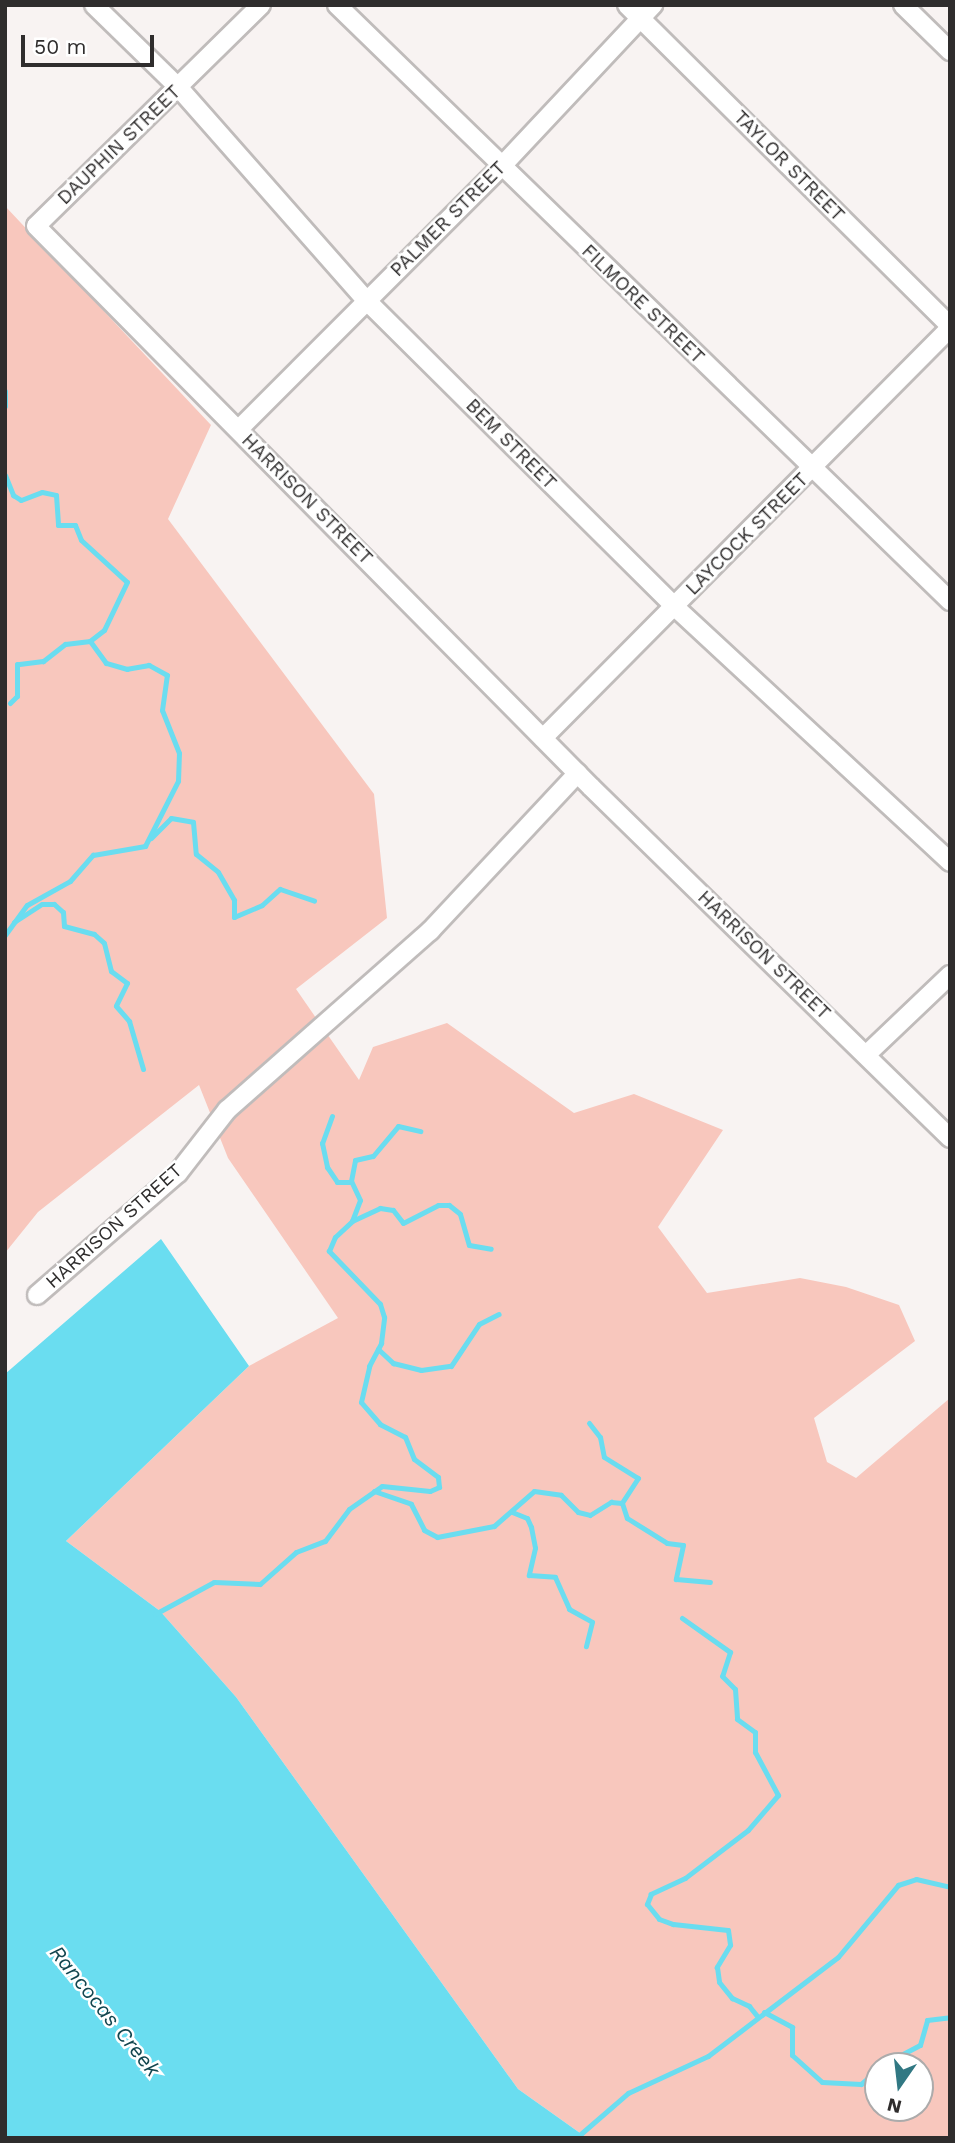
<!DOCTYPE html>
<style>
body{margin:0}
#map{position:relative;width:955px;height:2143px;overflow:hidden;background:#f8f3f2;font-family:"Work Sans",sans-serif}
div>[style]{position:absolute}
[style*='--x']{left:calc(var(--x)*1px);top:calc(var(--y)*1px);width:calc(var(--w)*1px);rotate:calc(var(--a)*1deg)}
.green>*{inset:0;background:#f8c7bd}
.water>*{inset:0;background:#6addf0}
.stream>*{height:5px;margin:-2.5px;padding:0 2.5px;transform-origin:2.5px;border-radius:2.5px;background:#6addf0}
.roads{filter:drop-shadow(2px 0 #c0bcbb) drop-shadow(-2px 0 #c0bcbb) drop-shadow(0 2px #c0bcbb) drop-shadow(0 -2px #c0bcbb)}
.street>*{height:18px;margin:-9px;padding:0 9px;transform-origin:9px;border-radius:9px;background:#fff}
span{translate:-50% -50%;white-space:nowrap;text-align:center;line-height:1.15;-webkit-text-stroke:5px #fff;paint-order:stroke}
.street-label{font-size:19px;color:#2f2d2d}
.water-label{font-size:21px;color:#12464f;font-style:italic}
.frame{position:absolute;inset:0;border:7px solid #2f2d2d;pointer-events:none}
.north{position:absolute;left:864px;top:2052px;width:70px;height:70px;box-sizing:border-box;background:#fff;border:2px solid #acabab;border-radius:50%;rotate:194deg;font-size:19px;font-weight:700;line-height:28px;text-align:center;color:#2f2d2d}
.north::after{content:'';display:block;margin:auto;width:24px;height:32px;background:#317883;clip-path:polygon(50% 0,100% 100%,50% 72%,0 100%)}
.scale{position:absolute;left:21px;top:35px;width:133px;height:32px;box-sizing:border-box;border:4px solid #2f2d2d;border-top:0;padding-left:9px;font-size:21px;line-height:24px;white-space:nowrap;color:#2f2d2d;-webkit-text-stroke:5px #fff;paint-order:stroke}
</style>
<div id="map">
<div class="green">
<i style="clip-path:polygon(evenodd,5px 206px,211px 425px,168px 519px,374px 794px,387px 918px,296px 989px,359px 1080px,373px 1047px,447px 1023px,574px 1113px,634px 1094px,723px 1130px,658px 1227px,707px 1293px,800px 1278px,846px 1287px,899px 1305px,915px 1341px,814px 1418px,827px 1462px,856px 1478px,950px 1398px,950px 2138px,587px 2138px,518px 2089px,236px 1697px,160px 1611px,66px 1541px,249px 1366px,338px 1318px,228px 1158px,199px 1085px,38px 1212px,5px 1253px,5px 206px,878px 2066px,920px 2066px,920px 2108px,878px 2108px,878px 2066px)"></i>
</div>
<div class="water">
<i style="clip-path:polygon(161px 1239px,249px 1366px,66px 1541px,160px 1611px,236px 1697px,518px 2089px,587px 2138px,5px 2138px,5px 1374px)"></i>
</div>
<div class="stream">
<i style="--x:5;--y:391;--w:15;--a:90"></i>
<i style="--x:5;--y:475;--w:22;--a:68"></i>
<i style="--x:13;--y:495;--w:9;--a:32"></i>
<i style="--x:21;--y:500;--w:22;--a:-21"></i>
<i style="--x:42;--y:492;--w:14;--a:12"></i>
<i style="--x:56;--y:495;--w:30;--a:86"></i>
<i style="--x:58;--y:525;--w:17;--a:0"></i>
<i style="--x:75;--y:525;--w:16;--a:68"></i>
<i style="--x:81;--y:540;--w:62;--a:42.4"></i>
<i style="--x:127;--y:582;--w:53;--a:115.6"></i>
<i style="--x:104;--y:630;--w:18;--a:142"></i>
<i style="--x:90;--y:641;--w:25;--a:173"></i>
<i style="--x:65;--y:644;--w:28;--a:142"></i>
<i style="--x:43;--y:661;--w:26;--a:173"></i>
<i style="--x:17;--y:664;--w:32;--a:90"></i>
<i style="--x:17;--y:696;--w:10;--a:135"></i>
<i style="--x:151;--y:838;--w:28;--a:-45"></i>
<i style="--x:171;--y:818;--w:22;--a:10"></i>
<i style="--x:193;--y:822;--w:32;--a:85"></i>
<i style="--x:196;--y:854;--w:28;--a:39"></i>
<i style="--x:218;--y:872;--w:32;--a:60"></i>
<i style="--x:234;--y:900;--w:17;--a:90"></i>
<i style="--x:234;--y:917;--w:30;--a:-23"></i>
<i style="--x:262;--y:905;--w:24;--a:-42"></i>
<i style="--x:280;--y:889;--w:36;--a:19"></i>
<i style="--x:14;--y:922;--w:33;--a:-33"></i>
<i style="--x:42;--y:904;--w:12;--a:0"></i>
<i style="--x:54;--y:904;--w:12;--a:42"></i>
<i style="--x:63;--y:912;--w:14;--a:86"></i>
<i style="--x:64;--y:926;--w:31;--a:15"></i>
<i style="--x:94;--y:934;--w:13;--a:42"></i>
<i style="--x:104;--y:943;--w:29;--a:76"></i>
<i style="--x:111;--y:971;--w:20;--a:37"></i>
<i style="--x:127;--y:983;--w:25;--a:116"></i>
<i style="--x:116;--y:1006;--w:20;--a:49"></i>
<i style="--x:129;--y:1021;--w:50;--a:73.7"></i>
<i style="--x:5;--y:935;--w:37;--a:-54"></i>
<i style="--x:27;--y:905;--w:49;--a:-29.2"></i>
<i style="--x:70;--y:881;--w:35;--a:-49"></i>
<i style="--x:93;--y:855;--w:53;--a:-9.8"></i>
<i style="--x:145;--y:846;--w:73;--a:-63.1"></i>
<i style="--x:178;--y:781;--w:28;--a:-88"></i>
<i style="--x:179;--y:753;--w:46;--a:-111.6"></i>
<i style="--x:162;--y:710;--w:35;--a:-82"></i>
<i style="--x:167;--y:675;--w:21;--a:-151"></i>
<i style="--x:149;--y:665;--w:22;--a:170"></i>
<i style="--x:127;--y:669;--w:22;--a:-164"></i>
<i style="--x:106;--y:663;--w:27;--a:-126"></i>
<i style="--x:332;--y:1116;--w:29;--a:110"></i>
<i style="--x:322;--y:1143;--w:25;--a:78"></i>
<i style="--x:327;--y:1167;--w:18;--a:56"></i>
<i style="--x:337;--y:1182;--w:14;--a:0"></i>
<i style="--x:352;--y:1221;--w:22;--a:-69"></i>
<i style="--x:360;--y:1200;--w:21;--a:-115"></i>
<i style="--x:351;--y:1181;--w:21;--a:-79"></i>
<i style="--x:355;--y:1160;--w:18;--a:-13"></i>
<i style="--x:373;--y:1156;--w:39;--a:-50"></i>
<i style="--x:398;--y:1126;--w:23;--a:13"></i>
<i style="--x:378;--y:1349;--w:21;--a:43"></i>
<i style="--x:393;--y:1363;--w:29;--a:14"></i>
<i style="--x:421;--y:1370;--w:30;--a:-8"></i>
<i style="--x:451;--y:1366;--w:50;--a:-56.3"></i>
<i style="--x:479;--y:1324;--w:22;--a:-27"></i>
<i style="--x:589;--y:1423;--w:18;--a:52"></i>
<i style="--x:600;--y:1437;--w:20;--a:79"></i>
<i style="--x:604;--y:1457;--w:40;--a:32"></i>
<i style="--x:638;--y:1478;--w:30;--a:123"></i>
<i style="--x:622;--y:1503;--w:16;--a:72"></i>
<i style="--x:627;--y:1518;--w:47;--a:32"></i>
<i style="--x:667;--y:1543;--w:16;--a:7"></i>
<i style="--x:683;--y:1545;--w:35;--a:102"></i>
<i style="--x:676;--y:1579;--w:34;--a:5"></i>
<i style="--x:374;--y:1491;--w:39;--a:19"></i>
<i style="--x:411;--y:1504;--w:29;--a:63"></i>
<i style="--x:424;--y:1530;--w:15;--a:28"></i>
<i style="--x:437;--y:1537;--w:58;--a:-10.9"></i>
<i style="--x:494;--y:1526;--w:53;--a:-41.2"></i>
<i style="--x:534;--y:1491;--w:27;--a:8"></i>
<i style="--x:561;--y:1495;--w:24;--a:45"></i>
<i style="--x:578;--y:1512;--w:12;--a:14"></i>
<i style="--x:590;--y:1515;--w:25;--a:-32"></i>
<i style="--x:611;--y:1502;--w:11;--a:5"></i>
<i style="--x:512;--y:1512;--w:16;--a:22"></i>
<i style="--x:527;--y:1518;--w:10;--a:66"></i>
<i style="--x:531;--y:1527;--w:21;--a:79"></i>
<i style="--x:535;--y:1548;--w:28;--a:103"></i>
<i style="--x:529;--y:1575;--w:26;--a:4"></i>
<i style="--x:555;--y:1577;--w:35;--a:66"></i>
<i style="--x:569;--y:1609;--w:26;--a:29"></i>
<i style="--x:592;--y:1622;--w:25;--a:104"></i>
<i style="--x:155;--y:1614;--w:67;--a:-28.5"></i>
<i style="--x:214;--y:1582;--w:46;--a:2.5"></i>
<i style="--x:260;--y:1584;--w:48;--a:-41.6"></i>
<i style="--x:296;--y:1552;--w:31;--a:-21"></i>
<i style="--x:325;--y:1541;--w:40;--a:-53"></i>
<i style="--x:349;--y:1509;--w:40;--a:-34.9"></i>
<i style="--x:382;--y:1486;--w:48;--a:5.9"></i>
<i style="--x:430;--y:1491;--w:10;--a:-24"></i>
<i style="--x:439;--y:1487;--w:10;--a:-96"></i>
<i style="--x:438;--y:1477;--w:30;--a:-143"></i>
<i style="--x:414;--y:1459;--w:24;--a:-112"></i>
<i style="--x:405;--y:1437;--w:28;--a:-153"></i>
<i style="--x:380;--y:1424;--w:29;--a:-131"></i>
<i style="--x:361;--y:1402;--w:37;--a:-77"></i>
<i style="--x:369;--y:1366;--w:26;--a:-62"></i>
<i style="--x:381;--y:1343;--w:26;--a:-83"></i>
<i style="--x:384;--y:1317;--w:14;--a:-107"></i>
<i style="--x:380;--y:1304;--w:74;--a:-133.9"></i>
<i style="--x:329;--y:1251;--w:15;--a:-67"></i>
<i style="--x:335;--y:1237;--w:23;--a:-43"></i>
<i style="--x:352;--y:1221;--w:31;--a:-25"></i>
<i style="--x:380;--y:1208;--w:13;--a:9"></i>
<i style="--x:393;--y:1210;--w:16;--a:52"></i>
<i style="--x:403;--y:1223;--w:39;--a:-27"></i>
<i style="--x:438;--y:1205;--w:11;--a:0"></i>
<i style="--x:449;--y:1205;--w:14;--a:39"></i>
<i style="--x:460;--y:1214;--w:32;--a:74"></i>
<i style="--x:469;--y:1245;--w:22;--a:10"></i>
<i style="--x:682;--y:1618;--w:59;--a:35.3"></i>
<i style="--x:730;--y:1652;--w:25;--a:108"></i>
<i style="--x:722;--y:1676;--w:18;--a:45"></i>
<i style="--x:735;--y:1689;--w:30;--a:86"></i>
<i style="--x:737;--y:1719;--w:22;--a:36"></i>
<i style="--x:755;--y:1732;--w:20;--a:90"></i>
<i style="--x:755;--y:1752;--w:49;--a:61.9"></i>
<i style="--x:778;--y:1795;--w:46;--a:130.6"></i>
<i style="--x:748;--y:1830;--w:79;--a:142.7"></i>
<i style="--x:685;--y:1878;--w:38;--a:155"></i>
<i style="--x:651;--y:1894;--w:11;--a:112"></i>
<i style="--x:647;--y:1904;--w:19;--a:51"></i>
<i style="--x:659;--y:1919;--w:15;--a:20"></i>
<i style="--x:673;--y:1924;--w:55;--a:6.2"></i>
<i style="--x:728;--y:1930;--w:15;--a:82"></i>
<i style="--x:730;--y:1945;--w:26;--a:121"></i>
<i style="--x:717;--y:1967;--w:15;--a:82"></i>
<i style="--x:719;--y:1982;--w:21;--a:51"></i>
<i style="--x:732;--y:1998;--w:19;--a:25"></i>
<i style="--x:749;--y:2006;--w:14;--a:51"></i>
<i style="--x:764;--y:2012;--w:32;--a:28"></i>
<i style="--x:792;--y:2027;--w:28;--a:90"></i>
<i style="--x:792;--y:2055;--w:40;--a:42"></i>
<i style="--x:822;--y:2082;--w:39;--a:3"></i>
<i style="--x:861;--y:2084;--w:23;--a:-41"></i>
<i style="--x:880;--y:2066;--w:45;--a:-27.7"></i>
<i style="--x:920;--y:2045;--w:26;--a:-74"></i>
<i style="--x:927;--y:2020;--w:23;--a:-7"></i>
<i style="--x:576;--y:2138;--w:69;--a:-40.9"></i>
<i style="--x:628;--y:2093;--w:88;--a:-24.8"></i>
<i style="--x:708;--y:2056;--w:163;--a:-37.3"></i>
<i style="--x:838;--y:1957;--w:94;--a:-50.2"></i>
<i style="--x:898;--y:1885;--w:19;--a:-18"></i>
<i style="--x:916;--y:1879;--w:35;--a:13"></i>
</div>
<div class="roads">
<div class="street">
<i style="--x:94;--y:5;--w:119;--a:44.3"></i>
<i style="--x:179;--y:88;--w:283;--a:48.6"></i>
<i style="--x:366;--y:300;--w:436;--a:44.8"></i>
<i style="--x:675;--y:607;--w:375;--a:42.8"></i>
<i style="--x:261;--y:5;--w:315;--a:135.5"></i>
<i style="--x:36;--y:226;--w:789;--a:45.31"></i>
<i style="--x:591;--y:787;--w:502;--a:44.35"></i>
<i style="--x:337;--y:5;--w:855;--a:44.19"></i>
<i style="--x:627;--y:5;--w:455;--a:44.8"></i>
<i style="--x:903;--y:5;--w:66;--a:44.4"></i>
<i style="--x:239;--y:429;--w:369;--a:-45"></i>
<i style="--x:500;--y:168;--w:224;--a:-46.8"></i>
<i style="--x:543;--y:738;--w:578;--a:-45.21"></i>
<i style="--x:866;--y:1055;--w:116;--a:-43.6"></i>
<i style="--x:37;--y:1295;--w:186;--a:-40.9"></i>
<i style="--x:178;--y:1173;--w:80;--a:-52.1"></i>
<i style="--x:227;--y:1110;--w:271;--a:-41.4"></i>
<i style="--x:430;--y:931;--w:216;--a:-46.9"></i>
</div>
</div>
<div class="street-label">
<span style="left:119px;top:145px;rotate:-44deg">DAUPHIN STREET</span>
<span style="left:789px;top:166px;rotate:45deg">TAYLOR STREET</span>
<span style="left:448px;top:219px;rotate:-45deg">PALMER STREET</span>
<span style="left:643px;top:304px;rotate:44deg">FILMORE STREET</span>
<span style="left:511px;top:444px;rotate:45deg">BEM STREET</span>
<span style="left:307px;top:499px;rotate:45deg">HARRISON STREET</span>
<span style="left:747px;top:534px;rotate:-45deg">LAYCOCK STREET</span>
<span style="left:764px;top:955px;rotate:44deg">HARRISON STREET</span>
<span style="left:114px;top:1226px;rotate:-42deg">HARRISON STREET</span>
</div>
<div class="water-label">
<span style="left:105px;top:2011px;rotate:51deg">Rancocas Creek</span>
</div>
<div class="frame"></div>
<div class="north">N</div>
<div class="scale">50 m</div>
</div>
